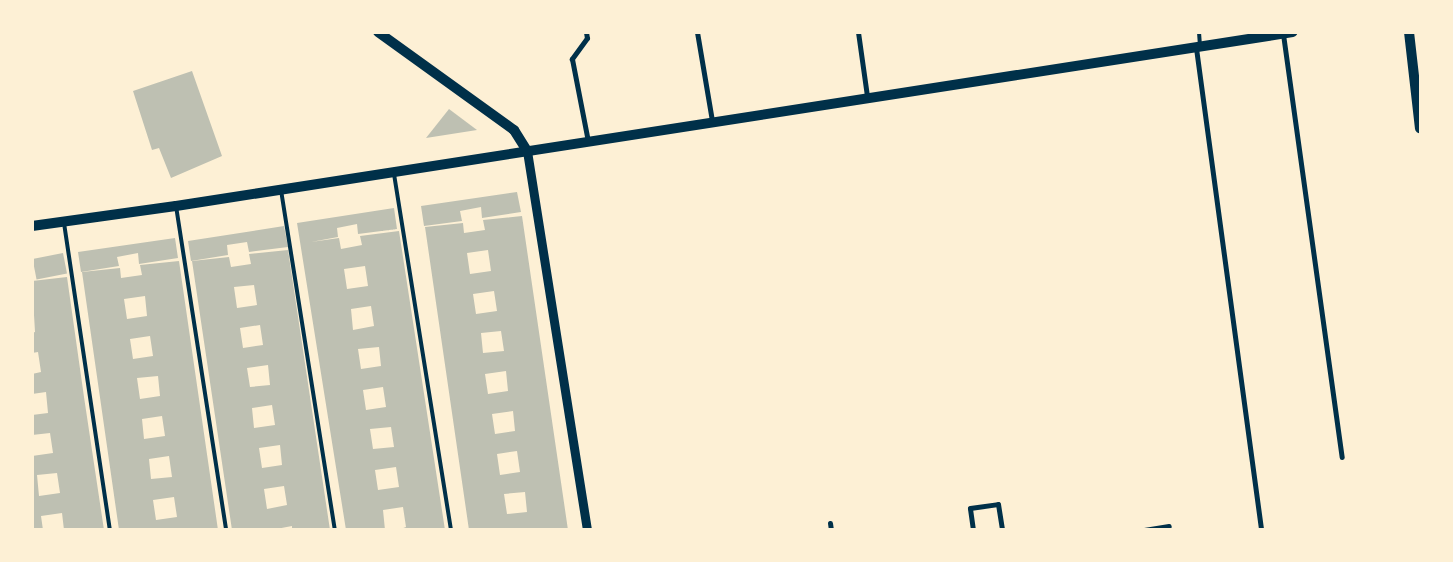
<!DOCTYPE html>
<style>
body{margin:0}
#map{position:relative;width:1453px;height:562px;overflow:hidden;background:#fdf0d5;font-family:Manrope,sans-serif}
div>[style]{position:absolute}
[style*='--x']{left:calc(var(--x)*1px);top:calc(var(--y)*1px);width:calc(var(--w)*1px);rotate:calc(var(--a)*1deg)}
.building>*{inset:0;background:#bec0b2;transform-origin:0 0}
.service>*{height:4px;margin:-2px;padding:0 2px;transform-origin:2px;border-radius:2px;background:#003049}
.minor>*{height:5px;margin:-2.5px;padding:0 2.5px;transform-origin:2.5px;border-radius:2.5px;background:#003049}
.tertiary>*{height:9px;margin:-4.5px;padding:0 4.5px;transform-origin:4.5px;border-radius:4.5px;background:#003049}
.secondary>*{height:10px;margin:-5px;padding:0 5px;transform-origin:5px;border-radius:5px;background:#003049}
span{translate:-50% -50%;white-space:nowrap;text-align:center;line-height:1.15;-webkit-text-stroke:5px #fdf0d5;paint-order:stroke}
.frame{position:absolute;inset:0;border:34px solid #fdf0d5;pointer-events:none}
</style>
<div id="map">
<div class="building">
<i style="clip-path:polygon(192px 71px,222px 156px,171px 178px,159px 148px,152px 150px,133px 91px)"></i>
<i style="clip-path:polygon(449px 109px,477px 130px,426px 138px)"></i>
<i style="clip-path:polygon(517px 192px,521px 212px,482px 218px,481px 207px,460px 211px,462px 221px,424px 226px,421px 206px)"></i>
<i style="clip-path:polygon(evenodd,394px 208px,397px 229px,358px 234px,357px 224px,337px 228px,338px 237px,311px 242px,339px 238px,341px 249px,362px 245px,360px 236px,399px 231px,445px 530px,398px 530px,406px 527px,403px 507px,383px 510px,385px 530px,346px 530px,297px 223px,394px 208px,365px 266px,368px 286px,347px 289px,344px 269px,365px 266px,394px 208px,371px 306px,374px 326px,353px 330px,351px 309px,371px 306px,394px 208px,379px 347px,381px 366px,361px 369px,358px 349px,379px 347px,394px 208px,383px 387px,386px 407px,366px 410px,363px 390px,383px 387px,394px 208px,391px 427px,394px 447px,373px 449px,370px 429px,391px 427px,394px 208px,396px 467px,399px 487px,378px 490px,375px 470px,396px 467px)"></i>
<i style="clip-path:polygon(evenodd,522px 216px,568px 530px,469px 530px,425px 227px,463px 223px,464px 233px,485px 230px,483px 220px,522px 216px,488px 250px,491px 271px,470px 274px,467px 253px,488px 250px,522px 216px,494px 291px,497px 311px,476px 314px,473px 294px,494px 291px,522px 216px,501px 331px,504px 351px,483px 353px,481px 333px,501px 331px,522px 216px,506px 371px,508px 391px,488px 394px,485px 374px,506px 371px,522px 216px,513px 411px,515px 431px,495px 434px,492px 414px,513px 411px,522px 216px,517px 451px,520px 472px,500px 475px,497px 454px,517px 451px,522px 216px,525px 492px,527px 512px,507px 514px,504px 494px,525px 492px)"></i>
<i style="clip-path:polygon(284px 226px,288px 247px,249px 252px,247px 242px,227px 245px,228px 255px,191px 261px,188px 241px)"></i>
<i style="clip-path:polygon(175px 238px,178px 258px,139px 264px,138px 253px,117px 257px,119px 266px,81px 272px,78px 252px)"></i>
<i style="clip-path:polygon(evenodd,288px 250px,330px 530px,292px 530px,292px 526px,271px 530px,232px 530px,192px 261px,229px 257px,231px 267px,251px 264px,249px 254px,288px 250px,254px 285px,257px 305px,237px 308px,234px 287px,254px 285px,288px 250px,260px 325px,263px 345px,243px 348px,240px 328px,260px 325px,288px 250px,268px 365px,270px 385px,250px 387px,247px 368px,268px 365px,288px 250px,272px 405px,275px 425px,254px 428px,252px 408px,272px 405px,288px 250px,280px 445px,282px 465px,262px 468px,259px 448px,280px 445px,288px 250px,284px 486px,287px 505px,267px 509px,264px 489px,284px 486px)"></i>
<i style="left:63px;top:253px;width:21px;height:31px;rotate:79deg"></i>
<i style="clip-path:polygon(evenodd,179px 261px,218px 530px,119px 530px,82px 272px,120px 268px,121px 278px,142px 275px,140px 265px,179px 261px,145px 296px,147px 316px,127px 319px,124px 299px,145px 296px,179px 261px,150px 336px,153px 356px,133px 359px,130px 339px,150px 336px,179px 261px,158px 376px,160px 396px,140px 399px,137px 378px,158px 376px,179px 261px,162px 416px,165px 436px,144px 439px,142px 419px,162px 416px,179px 261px,169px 456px,172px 477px,151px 479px,149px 459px,169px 456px,179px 261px,174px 497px,177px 517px,156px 520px,153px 500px,174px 497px)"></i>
<i style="clip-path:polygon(evenodd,67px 277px,84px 397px,104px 530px,64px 530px,62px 513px,41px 516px,43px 530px,32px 530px,32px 456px,53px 453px,50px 433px,32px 435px,32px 415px,48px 413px,46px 392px,32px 394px,32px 374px,41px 372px,38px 352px,32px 353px,32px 333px,35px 332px,32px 281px,67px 277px,57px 473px,60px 493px,39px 496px,37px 475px,57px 473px)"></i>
</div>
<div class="service">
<i style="--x:1199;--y:32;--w:13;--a:86"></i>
<i style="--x:394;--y:174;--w:361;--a:80.9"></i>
<i style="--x:281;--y:190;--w:344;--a:81"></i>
<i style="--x:176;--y:206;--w:328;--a:81.2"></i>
<i style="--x:64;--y:223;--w:310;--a:81.5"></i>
</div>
<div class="minor">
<i style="--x:586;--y:32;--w:6;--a:81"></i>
<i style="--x:587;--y:38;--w:26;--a:126"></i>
<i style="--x:572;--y:59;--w:84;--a:79"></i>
<i style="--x:697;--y:32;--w:90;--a:80.4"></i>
<i style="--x:858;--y:32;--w:65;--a:82"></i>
<i style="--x:1283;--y:34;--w:427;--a:82.1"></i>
<i style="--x:1196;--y:48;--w:486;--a:82.3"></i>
<i style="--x:830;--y:523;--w:7;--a:82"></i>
<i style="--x:973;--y:530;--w:22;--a:-98"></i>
<i style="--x:970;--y:508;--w:28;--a:-8"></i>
<i style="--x:998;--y:504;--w:26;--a:81"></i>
<i style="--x:1144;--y:530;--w:25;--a:-9"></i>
</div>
<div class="tertiary">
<i style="--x:527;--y:151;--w:384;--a:81"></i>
</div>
<div class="secondary">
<i style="--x:378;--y:32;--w:168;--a:35.8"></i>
<i style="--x:514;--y:130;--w:25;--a:58"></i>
<i style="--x:1409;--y:32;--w:97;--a:83.5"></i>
<i style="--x:32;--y:226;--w:145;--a:-7.9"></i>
<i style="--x:176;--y:206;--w:1130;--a:-8.85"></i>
</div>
<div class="frame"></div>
</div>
